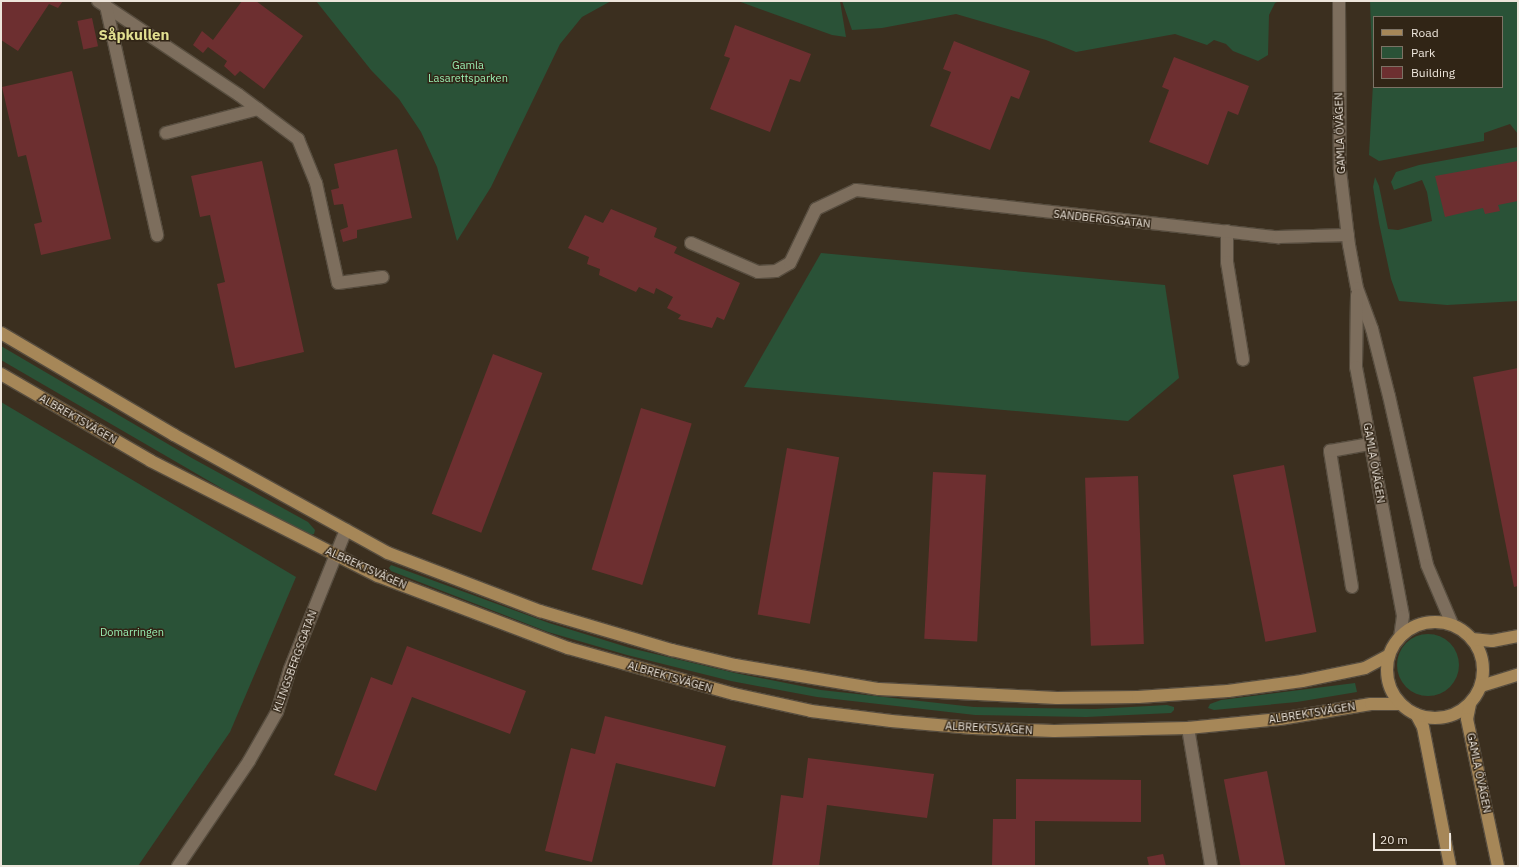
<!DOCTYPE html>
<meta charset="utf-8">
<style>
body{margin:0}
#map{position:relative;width:1519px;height:867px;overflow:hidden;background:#3b2f1f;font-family:"IBM Plex Sans",sans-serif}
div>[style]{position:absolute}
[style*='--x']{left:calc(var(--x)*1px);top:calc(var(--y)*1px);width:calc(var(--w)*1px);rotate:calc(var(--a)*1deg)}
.green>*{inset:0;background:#2a5237}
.round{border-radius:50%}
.building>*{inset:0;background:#6d2f30;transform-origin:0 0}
.roads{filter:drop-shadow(1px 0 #574d3f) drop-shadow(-1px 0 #574d3f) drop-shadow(0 1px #574d3f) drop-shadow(0 -1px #574d3f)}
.minor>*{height:12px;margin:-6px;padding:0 6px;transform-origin:6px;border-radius:6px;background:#7d6e5d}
.major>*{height:12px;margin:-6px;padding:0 6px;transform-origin:6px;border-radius:6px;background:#a68758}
.major>.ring{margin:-6px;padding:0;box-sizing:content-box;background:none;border:12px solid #a68758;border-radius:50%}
span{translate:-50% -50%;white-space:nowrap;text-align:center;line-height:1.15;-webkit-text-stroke:3px #312516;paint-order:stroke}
.park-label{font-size:11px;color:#99efb3}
.street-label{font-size:11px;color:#ede5db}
.district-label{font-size:15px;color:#e1df90;font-weight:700}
.frame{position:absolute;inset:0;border:2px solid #ede5db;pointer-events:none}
.legend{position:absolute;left:1373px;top:16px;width:130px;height:72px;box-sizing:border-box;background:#312516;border:1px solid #7c7265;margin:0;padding:5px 7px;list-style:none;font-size:12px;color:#ede5db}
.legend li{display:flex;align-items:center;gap:8px;height:20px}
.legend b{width:20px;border:1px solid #7c7265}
.scale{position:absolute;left:1373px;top:833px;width:78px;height:18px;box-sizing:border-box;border:2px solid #ede5db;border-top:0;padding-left:5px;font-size:12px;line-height:14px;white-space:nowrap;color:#ede5db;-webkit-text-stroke:3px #312516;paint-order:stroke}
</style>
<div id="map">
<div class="green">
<i style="clip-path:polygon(316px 1px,611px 1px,582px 17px,560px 44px,491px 187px,457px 241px,437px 167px,421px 132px,399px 99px,371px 70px)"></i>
<i style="clip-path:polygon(738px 1px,840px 1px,846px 37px,832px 35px)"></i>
<i style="clip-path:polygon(842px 1px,1279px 1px,1275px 3px,1269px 15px,1268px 55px,1258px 61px,1233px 51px,1226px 44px,1214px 40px,1207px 45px,1175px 34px,1076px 52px,1046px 40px,956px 14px,882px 28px,852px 30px)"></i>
<i style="clip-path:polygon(evenodd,1370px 1px,1518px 1px,1518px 134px,1510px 124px,1484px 133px,1484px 141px,1379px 161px,1369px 155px,1373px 84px,1370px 1px,1374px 17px,1502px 17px,1502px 87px,1374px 87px,1374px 17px)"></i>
<i style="clip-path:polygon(1518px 147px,1518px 301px,1447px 305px,1399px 301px,1391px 279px,1379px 223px,1373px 187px,1375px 177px,1379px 186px,1388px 229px,1398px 230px,1432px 221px,1427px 192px,1422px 180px,1394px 190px,1391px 182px,1396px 172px,1419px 165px)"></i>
<i style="clip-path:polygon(821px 253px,1165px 285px,1179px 378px,1128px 421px,744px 387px)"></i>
<i style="clip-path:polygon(1px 346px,190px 457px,308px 522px,315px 530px,314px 534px,310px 535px,228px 492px,1px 360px)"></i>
<i style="clip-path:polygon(1px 402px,296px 577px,230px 732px,138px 866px,1px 866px)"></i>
<i style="clip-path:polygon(391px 565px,549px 623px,630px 648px,735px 673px,821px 690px,974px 707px,1095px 709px,1167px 705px,1174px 707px,1174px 710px,1171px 713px,1086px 717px,975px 715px,817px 697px,731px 681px,627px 655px,548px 632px,391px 571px,389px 568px)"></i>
<i class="round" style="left:1397px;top:634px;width:62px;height:62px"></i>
<i style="clip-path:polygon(1355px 683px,1357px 692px,1297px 702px,1214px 710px,1208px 708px,1210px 704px,1221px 700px)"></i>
</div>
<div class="building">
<i style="clip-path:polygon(1px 1px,63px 1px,58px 8px,49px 4px,18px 51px,1px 40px)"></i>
<i style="clip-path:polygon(242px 1px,256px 1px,303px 36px,264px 89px,240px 71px,235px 76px,224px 66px,227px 61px,208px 47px,203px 53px,193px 45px,202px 31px,213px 40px)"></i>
<i style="left:92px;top:18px;width:29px;height:15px;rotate:78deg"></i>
<i style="clip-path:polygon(735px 25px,811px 54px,800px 82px,790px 79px,770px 132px,710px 109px,730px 58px,724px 56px)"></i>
<i style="clip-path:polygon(954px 41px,1030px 71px,1019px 99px,1011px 96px,990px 150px,930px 126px,951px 72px,943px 69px)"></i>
<i style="clip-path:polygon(1174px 57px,1249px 86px,1238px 115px,1228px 111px,1208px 165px,1149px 142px,1169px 90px,1162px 87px)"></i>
<i style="clip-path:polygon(72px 71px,111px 239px,41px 255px,34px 224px,42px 222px,26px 155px,18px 157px,2px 87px)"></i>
<i style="clip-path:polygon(397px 149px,412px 218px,357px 230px,357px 238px,343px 242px,340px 230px,348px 227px,343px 204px,334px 205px,331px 190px,339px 188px,334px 164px)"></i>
<i style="clip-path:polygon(262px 161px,304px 352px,235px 368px,217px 284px,225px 282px,210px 215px,200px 217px,191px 176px)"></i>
<i style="clip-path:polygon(1518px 161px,1518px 201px,1498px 205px,1500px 211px,1485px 214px,1483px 208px,1445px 217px,1435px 176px)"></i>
<i style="clip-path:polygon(611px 209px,657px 228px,654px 237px,677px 247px,674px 253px,740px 283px,724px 320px,717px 317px,712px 328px,678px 319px,681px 315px,667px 308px,673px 297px,656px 288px,654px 294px,639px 287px,636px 292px,599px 275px,600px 269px,587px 264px,589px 257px,568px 248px,585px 215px,603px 223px)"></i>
<i style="left:493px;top:354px;width:53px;height:171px;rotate:21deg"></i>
<i style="clip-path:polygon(1518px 368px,1518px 586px,1514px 587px,1473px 377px)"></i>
<i style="left:641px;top:408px;width:53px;height:169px;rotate:17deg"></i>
<i style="left:787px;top:448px;width:53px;height:169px;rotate:10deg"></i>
<i style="left:1284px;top:465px;width:170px;height:52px;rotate:79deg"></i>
<i style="left:933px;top:472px;width:53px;height:167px;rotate:3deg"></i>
<i style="left:1138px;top:476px;width:168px;height:53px;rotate:88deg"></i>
<i style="clip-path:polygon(407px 646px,526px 691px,510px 734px,412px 697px,376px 791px,334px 775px,371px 677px,392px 685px)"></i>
<i style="clip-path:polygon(605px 716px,726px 746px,715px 787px,616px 763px,592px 862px,545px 851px,571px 748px,595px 754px)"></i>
<i style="clip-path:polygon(808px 758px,934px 774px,927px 818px,827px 805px,819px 866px,772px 866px,781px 795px,803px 798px)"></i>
<i style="left:1267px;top:771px;width:97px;height:44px;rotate:79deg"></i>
<i style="clip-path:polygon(1016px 779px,1141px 780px,1141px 822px,1035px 821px,1035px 866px,992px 866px,993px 819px,1016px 819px)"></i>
<i style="clip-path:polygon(1163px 854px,1166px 866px,1149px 866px,1147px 857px)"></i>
</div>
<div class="roads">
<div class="minor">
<i style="--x:98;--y:1;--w:169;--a:33.7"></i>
<i style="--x:239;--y:95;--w:74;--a:36.7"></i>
<i style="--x:298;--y:139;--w:48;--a:67.8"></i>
<i style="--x:316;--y:183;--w:102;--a:77.6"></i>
<i style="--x:338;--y:283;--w:45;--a:-7.6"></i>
<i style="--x:1339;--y:1;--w:169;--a:89.7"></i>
<i style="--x:1340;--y:170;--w:76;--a:83.2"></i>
<i style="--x:1349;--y:245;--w:44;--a:79.5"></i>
<i style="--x:1357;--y:288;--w:44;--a:69.9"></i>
<i style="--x:1372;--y:329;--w:69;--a:75.8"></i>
<i style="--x:1389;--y:396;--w:173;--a:77.3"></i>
<i style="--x:1427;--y:565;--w:64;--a:67"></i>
<i style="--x:106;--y:6;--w:235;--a:77.4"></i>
<i style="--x:166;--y:133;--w:95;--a:-14.6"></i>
<i style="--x:1227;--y:231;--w:31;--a:90"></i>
<i style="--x:1227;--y:262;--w:99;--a:80.7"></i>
<i style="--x:691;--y:243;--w:73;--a:23.4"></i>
<i style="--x:758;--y:272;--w:18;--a:-3"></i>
<i style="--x:776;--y:271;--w:16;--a:-30"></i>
<i style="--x:790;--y:263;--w:60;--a:-64.3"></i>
<i style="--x:816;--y:209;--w:44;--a:-25.4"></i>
<i style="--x:856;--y:190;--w:425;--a:6.4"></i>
<i style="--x:1278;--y:237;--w:70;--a:-1.6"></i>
<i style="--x:1357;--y:295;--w:72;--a:90.8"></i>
<i style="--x:1356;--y:367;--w:253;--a:79.3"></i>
<i style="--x:1403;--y:616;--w:21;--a:98"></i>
<i style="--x:1352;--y:587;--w:138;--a:-99.2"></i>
<i style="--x:1330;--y:451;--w:41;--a:-9.9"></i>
<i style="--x:1188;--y:728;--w:140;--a:80.5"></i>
<i style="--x:178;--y:866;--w:127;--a:-55.9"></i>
<i style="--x:249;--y:761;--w:56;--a:-60.3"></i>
<i style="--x:277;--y:712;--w:45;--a:-73.2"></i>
<i style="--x:290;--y:669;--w:150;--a:-68.1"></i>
</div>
<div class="major">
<i style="--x:1;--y:333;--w:201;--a:30.5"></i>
<i style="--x:174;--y:435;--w:244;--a:28.9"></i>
<i style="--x:388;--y:553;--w:163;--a:20.9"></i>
<i style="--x:540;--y:611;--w:138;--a:16.5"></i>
<i style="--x:672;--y:650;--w:65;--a:13.4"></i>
<i style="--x:735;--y:665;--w:146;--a:9.5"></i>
<i style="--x:879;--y:689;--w:178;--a:2.9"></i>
<i style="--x:1057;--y:698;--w:81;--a:-0.7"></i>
<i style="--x:1138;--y:697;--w:90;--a:-3.8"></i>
<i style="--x:1228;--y:691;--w:75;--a:-7.7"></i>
<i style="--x:1302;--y:681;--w:64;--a:-11.7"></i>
<i style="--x:1365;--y:668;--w:27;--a:-28"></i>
<i style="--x:1;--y:374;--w:173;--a:30.1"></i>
<i style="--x:151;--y:461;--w:254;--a:26.9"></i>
<i style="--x:378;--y:576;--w:203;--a:20.8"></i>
<i style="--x:568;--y:648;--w:172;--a:15.5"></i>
<i style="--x:734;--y:694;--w:79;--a:12.4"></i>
<i style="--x:811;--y:711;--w:81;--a:7.1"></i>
<i style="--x:891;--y:721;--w:82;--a:4.9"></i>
<i style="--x:973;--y:728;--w:81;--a:2.1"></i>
<i style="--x:1054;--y:731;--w:134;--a:-1.3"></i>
<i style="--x:1188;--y:728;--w:92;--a:-5.6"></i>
<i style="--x:1280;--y:719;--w:92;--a:-9.4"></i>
<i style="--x:1371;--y:704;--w:30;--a:0"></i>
<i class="ring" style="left:1387px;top:622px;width:84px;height:84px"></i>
<i style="--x:1472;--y:639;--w:20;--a:6"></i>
<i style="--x:1492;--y:641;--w:26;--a:-11"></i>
<i style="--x:1481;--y:686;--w:39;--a:-17"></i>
<i style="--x:1470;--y:704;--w:15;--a:101"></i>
<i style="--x:1467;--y:719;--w:150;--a:78.1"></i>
<i style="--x:1416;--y:714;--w:15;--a:62"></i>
<i style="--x:1423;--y:727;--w:142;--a:79"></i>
</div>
</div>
<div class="park-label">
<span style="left:468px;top:72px">Gamla<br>Lasarettsparken</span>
<span style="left:132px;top:632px">Domarringen</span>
</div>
<div class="street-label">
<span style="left:1340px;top:133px;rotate:-92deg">GAMLA ÖVÄGEN</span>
<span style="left:1102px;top:219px;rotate:6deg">SANDBERGSGATAN</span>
<span style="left:78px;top:419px;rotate:30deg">ALBREKTSVÄGEN</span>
<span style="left:1374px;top:463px;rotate:80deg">GAMLA ÖVÄGEN</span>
<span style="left:366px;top:568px;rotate:24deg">ALBREKTSVÄGEN</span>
<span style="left:295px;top:661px;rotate:-70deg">KLINGSBERGSGATAN</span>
<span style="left:670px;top:677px;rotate:16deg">ALBREKTSVÄGEN</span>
<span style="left:1312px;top:713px;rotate:-9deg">ALBREKTSVÄGEN</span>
<span style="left:989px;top:728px;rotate:3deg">ALBREKTSVÄGEN</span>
<span style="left:1479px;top:773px;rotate:78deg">GAMLA ÖVÄGEN</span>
</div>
<div class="district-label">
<span style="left:134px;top:35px">Såpkullen</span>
</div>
<div class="frame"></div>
<ul class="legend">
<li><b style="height:5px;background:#a68758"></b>Road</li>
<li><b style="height:11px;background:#2a5237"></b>Park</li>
<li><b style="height:11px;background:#6d2f30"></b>Building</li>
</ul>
<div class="scale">20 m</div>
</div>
